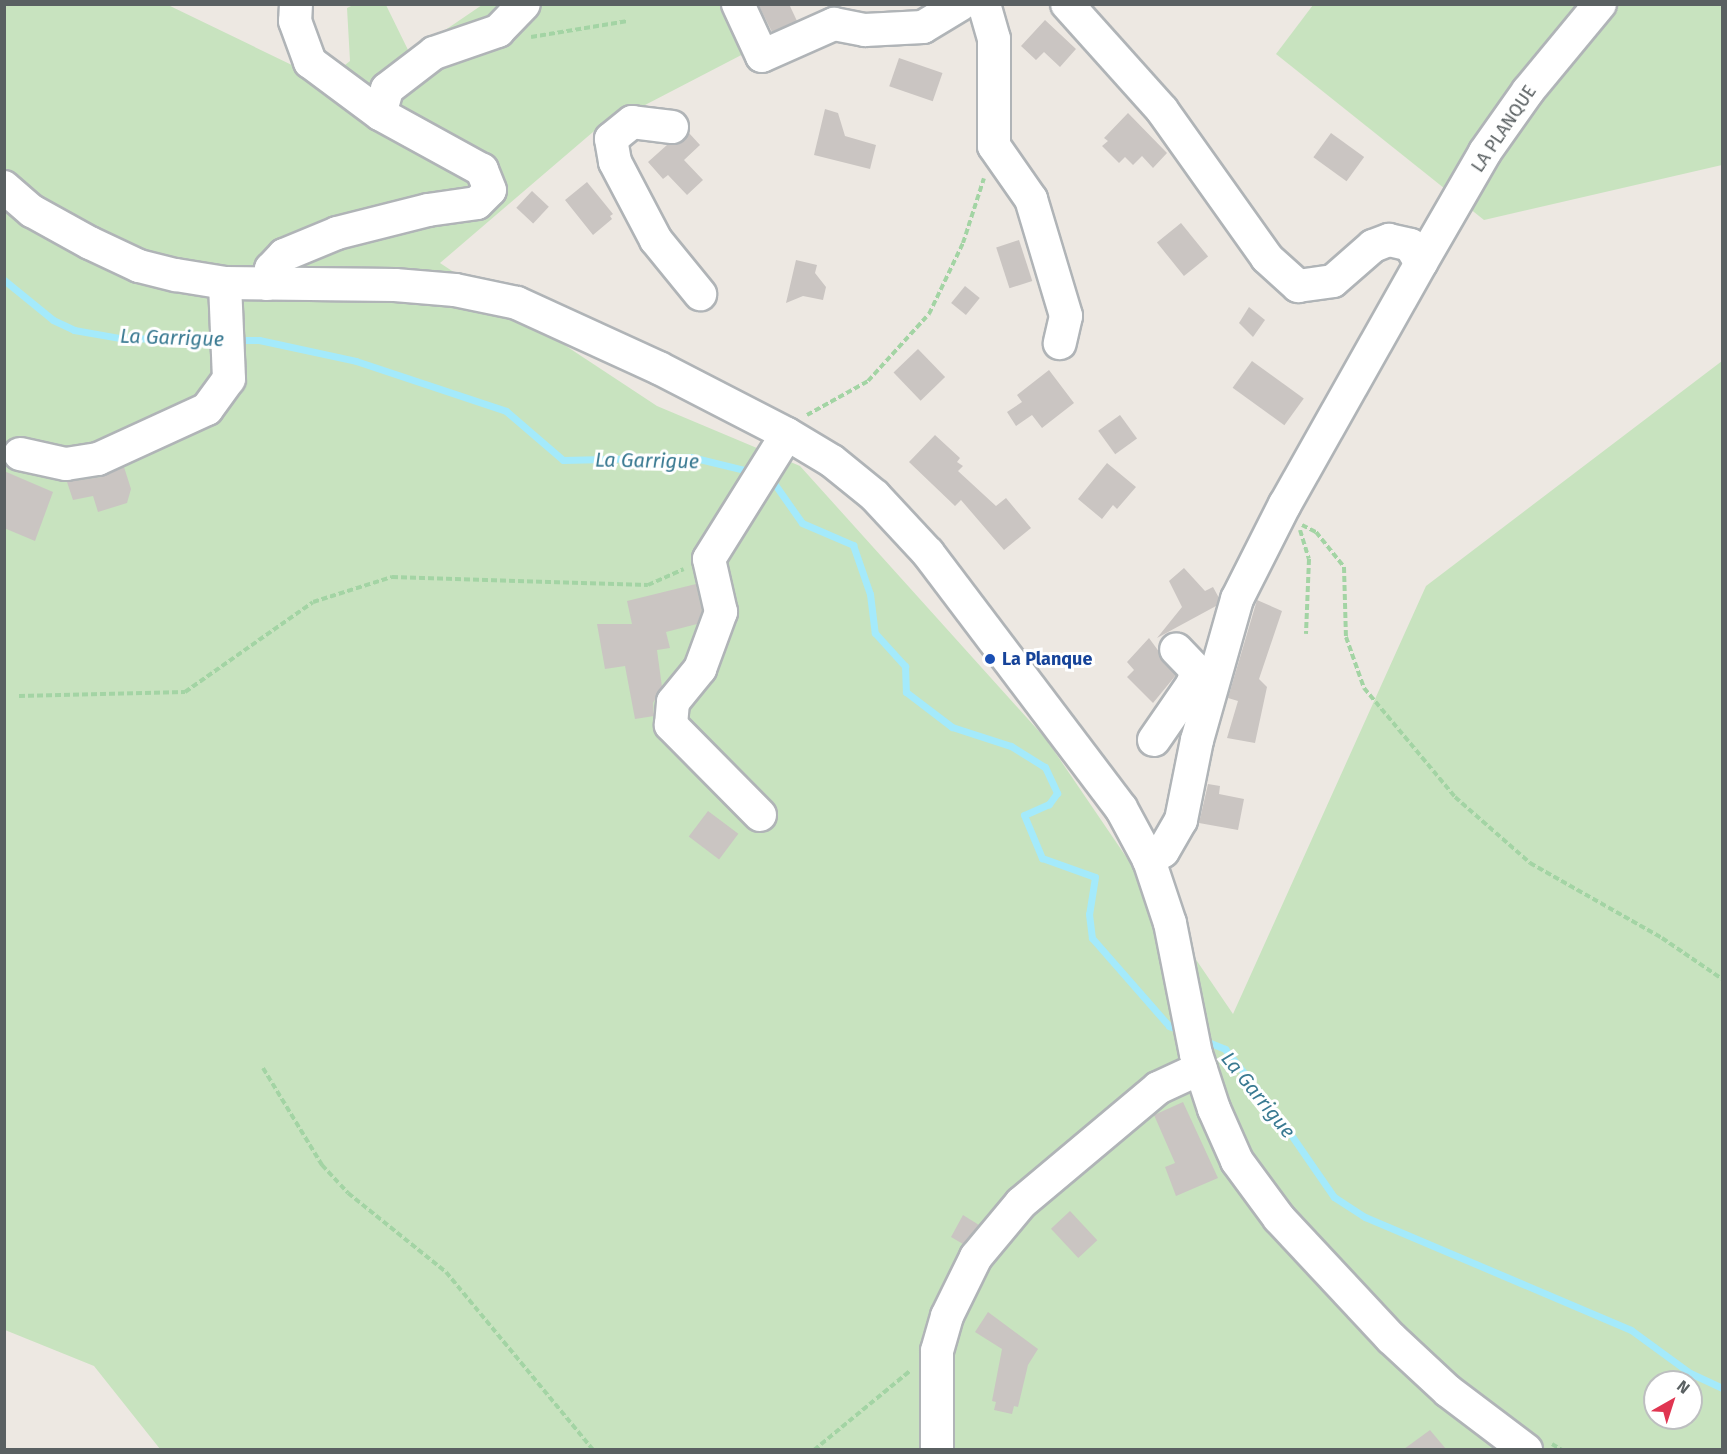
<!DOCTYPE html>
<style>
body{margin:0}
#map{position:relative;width:1727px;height:1454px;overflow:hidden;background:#ede8e2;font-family:"Fira Sans",sans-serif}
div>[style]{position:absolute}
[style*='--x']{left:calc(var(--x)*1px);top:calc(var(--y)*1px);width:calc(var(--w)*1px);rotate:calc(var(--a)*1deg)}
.green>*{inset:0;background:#c8e3bf}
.stream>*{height:7px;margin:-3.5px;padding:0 3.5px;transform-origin:3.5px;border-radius:3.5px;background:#a4eafb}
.building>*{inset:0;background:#cac5c2;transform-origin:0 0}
.path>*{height:4px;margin-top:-2px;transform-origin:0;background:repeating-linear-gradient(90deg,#a3d4a4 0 6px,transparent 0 9px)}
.roads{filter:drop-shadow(2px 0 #b0b4b7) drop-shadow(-2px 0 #b0b4b7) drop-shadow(0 2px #b0b4b7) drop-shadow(0 -2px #b0b4b7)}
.minor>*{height:32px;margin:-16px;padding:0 16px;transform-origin:16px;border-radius:16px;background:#fff}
.dots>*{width:16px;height:16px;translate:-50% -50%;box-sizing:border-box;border:3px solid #fff;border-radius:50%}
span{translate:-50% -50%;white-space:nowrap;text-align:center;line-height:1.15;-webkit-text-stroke:6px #fff;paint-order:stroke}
.street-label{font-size:18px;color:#5a6062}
.transit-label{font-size:18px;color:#164399;font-weight:700}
.left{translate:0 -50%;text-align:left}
.water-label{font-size:20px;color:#3a7a92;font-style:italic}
.frame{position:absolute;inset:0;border:6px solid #5a6062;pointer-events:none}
.north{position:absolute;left:1643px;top:1370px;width:60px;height:60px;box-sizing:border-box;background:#fff;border:2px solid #bdbfc0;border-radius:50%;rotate:39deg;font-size:16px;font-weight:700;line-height:24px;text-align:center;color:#5a6062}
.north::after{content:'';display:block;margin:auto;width:21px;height:27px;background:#e03551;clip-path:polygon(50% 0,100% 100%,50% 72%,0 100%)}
</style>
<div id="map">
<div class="green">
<i style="clip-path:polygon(evenodd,4px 5px,168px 5px,325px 81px,350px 61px,347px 8px,353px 5px,386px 5px,410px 54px,482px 5px,732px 5px,751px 50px,593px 132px,440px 263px,657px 406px,800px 466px,1046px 739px,1233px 1014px,1426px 586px,1722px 361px,1722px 1449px,160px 1449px,94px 1366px,5px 1330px,4px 5px,1655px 1382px,1691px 1382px,1691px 1418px,1655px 1418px,1655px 1382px)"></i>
<i style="clip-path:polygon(1313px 5px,1722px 5px,1722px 165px,1484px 220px,1276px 54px)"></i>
</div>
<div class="stream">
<i style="--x:4;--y:280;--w:63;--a:39.2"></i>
<i style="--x:53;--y:320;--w:23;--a:25"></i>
<i style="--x:74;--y:330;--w:47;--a:9.9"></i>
<i style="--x:120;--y:338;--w:99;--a:1.2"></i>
<i style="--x:236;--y:340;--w:23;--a:0"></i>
<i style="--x:259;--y:340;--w:99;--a:12.2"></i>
<i style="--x:356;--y:361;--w:158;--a:18.4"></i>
<i style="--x:506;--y:411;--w:75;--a:40.7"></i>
<i style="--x:563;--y:460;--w:128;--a:-1.3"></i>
<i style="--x:691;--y:457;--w:64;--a:13.6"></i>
<i style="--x:769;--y:476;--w:57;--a:54.9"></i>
<i style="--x:802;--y:523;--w:56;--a:23.3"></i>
<i style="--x:853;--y:545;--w:52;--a:70.9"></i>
<i style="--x:870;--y:594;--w:39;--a:83"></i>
<i style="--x:875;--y:633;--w:45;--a:47.7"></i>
<i style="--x:905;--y:666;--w:26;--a:88"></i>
<i style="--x:906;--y:692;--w:58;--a:37.3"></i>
<i style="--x:952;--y:727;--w:62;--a:17.9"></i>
<i style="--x:1011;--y:746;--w:40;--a:32"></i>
<i style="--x:1045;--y:767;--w:29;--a:65"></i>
<i style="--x:1057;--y:793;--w:14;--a:126"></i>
<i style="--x:1049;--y:804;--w:27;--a:156"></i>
<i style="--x:1024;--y:815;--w:47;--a:67.3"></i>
<i style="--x:1042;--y:858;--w:56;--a:19.7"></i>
<i style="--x:1095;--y:877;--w:37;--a:99"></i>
<i style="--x:1089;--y:914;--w:24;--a:83"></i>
<i style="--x:1092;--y:938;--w:117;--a:48.8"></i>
<i style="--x:1169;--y:1026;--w:14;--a:21"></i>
<i style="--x:1203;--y:1040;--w:24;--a:22"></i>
<i style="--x:1225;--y:1049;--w:82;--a:51.4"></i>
<i style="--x:1276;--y:1113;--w:102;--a:55.4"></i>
<i style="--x:1334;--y:1197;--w:37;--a:33"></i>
<i style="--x:1365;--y:1217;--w:289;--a:23"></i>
<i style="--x:1631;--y:1330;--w:73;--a:36.1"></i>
<i style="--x:1690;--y:1373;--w:35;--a:25"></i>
</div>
<div class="building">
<i style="clip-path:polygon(758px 4px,789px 4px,797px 21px,772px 32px)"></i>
<i style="clip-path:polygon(1045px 20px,1076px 49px,1060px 67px,1044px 52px,1036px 60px,1021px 46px)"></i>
<i style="left:899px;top:58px;width:46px;height:30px;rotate:19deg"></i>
<i style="clip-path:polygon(825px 109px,838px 113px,845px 136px,876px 145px,870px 169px,814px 155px)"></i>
<i style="clip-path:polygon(1128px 113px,1167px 153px,1153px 168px,1142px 156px,1133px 165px,1125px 157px,1119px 163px,1102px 146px,1108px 141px,1104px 138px)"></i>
<i style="clip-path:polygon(689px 133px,700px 145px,684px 160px,703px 180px,687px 195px,668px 175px,663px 179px,648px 162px,667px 145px,680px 143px)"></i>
<i style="left:1331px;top:133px;width:41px;height:30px;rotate:36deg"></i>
<i style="clip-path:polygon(587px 182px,613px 214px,610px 216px,612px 219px,593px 235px,565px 200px)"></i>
<i style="left:532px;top:191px;width:23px;height:23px;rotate:43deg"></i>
<i style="left:1181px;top:223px;width:43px;height:31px;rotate:51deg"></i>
<i style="left:1019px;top:240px;width:43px;height:24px;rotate:72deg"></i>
<i style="clip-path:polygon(796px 260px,817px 265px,815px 273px,826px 287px,823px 300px,803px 296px,786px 303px)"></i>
<i style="left:965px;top:286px;width:19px;height:22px;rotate:39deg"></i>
<i style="clip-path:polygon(1249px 307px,1265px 320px,1253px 337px,1239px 323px)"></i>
<i style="left:918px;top:349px;width:39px;height:34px;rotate:46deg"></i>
<i style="left:1252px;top:361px;width:64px;height:33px;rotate:36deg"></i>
<i style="clip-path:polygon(1049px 370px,1074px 403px,1042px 428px,1032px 415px,1016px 426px,1007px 412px,1022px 402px,1017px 395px)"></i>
<i style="left:1120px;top:415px;width:29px;height:27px;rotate:54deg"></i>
<i style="clip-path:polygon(935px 435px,960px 458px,957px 462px,963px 466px,958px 471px,996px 506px,1006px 498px,1031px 528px,1004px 550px,961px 500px,955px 506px,909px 462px)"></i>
<i style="clip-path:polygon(1107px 463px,1136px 487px,1117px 509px,1113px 505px,1102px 519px,1078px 499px)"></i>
<i style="clip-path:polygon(124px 467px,131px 489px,127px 503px,98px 512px,93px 496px,73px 500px,67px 482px,101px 477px)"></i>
<i style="clip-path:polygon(4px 471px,53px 492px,35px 541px,4px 528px)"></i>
<i style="clip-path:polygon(1184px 568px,1205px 591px,1213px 587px,1219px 598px,1216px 606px,1157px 638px,1182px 607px,1169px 581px)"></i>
<i style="clip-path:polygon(696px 584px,702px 611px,697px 624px,666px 632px,670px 648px,657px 650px,662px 687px,653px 703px,654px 716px,635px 719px,625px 666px,605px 669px,597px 624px,632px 624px,627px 601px)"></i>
<i style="clip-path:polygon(1257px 600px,1282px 611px,1259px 679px,1267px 687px,1255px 743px,1227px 738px,1238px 701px,1228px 698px)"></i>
<i style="clip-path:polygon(1149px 638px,1176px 675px,1153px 703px,1127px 677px,1134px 670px,1127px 662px)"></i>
<i style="clip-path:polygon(1208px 784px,1220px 786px,1219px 794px,1244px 799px,1238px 830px,1199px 823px)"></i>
<i style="left:708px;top:811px;width:38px;height:32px;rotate:37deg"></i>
<i style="clip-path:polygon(1183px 1102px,1218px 1178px,1176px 1196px,1165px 1167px,1175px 1163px,1154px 1115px)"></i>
<i style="left:1070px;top:1211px;width:40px;height:26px;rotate:47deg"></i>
<i style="clip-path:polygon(963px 1215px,979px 1225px,963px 1244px,951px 1237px)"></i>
<i style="clip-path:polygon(988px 1312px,1038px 1349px,1028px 1365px,1018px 1407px,1014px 1406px,1012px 1414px,994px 1410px,996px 1402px,992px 1401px,1002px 1349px,975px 1332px)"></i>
<i style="clip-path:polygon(1430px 1430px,1446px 1449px,1404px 1449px)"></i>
</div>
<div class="path">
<i style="--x:531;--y:37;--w:98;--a:-9.4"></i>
<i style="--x:807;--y:415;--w:70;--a:-29.1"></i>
<i style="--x:868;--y:381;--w:91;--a:-47.7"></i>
<i style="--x:929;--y:314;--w:79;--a:-64.4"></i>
<i style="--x:963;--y:243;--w:68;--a:-72.1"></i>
<i style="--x:1302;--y:525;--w:16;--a:27"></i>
<i style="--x:1316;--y:532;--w:45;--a:51.3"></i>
<i style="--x:1344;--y:567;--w:70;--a:88.4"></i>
<i style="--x:1346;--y:637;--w:54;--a:70.6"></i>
<i style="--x:1364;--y:688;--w:142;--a:50.1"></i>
<i style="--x:1455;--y:797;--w:100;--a:41.3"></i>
<i style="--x:1530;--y:863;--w:152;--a:29.6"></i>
<i style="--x:1662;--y:938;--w:73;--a:34.3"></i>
<i style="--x:1300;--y:530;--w:30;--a:73"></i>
<i style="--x:1309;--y:559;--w:75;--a:92.3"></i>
<i style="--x:19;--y:696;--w:166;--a:-1.4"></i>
<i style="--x:185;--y:692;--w:156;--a:-35.1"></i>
<i style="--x:313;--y:602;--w:83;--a:-17.6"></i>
<i style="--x:392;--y:577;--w:256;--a:1.8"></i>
<i style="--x:648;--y:585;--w:39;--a:-24"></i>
<i style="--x:263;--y:1068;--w:114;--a:58.7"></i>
<i style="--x:322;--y:1165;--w:38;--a:47"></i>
<i style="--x:348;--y:1193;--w:126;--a:38.9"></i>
<i style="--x:446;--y:1272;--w:231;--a:50.4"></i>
<i style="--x:1552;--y:1444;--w:12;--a:31"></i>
<i style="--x:814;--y:1450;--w:124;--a:-39.5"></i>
</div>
<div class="roads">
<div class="minor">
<i style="--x:296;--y:4;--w:17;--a:93"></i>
<i style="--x:295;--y:21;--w:44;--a:69.9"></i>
<i style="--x:310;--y:62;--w:87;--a:36.6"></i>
<i style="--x:738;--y:4;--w:57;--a:65.2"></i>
<i style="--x:762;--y:56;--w:79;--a:-24"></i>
<i style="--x:834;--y:24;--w:32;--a:11"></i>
<i style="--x:865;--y:30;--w:58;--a:-3"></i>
<i style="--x:923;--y:27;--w:44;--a:-31.2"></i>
<i style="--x:984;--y:4;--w:36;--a:74"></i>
<i style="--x:994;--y:39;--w:107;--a:90"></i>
<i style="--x:994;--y:146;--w:65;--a:55.1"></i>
<i style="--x:1031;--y:199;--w:122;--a:73.3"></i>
<i style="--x:1066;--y:316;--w:28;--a:103"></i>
<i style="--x:1067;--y:4;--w:142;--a:48.1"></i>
<i style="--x:1162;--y:110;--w:181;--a:54.6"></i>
<i style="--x:1267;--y:258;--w:42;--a:42.1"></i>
<i style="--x:1298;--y:286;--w:35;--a:-8"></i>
<i style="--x:1333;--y:281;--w:53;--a:-41.2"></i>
<i style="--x:1373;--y:246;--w:17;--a:-21"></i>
<i style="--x:1389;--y:240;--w:22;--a:13"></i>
<i style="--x:1410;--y:245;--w:21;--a:59"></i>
<i style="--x:1421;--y:263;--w:277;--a:119.4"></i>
<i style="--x:1285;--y:504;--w:106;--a:116.8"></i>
<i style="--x:1237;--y:599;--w:147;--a:105.8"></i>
<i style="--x:1197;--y:740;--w:82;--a:101.3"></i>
<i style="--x:1181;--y:820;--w:36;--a:120"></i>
<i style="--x:1163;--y:851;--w:17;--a:147"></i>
<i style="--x:672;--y:127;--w:40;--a:-172.9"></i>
<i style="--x:632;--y:122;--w:27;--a:141"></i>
<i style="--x:611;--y:139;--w:23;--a:80"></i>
<i style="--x:615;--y:162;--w:88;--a:62.3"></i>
<i style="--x:656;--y:240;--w:70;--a:50.8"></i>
<i style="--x:4;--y:187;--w:37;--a:41"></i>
<i style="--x:32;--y:211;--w:66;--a:28.9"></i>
<i style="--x:90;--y:243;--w:54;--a:25.1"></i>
<i style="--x:139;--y:266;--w:38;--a:14"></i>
<i style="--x:176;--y:275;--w:50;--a:9.3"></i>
<i style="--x:225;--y:283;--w:170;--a:0.7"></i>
<i style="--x:395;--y:285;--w:60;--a:4.8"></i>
<i style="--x:455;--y:290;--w:63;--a:11.8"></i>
<i style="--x:517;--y:303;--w:156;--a:24.6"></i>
<i style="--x:659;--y:368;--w:144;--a:27.3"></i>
<i style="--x:787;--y:434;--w:52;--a:31"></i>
<i style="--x:832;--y:461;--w:55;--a:39.1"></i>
<i style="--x:875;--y:496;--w:78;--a:47.1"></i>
<i style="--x:928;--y:553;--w:320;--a:52.9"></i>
<i style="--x:1121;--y:808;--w:59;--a:61.7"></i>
<i style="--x:1149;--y:860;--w:66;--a:71.6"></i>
<i style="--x:1170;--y:923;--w:134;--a:78.8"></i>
<i style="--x:1196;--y:1054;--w:58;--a:71.9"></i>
<i style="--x:1214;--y:1109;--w:57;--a:66.1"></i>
<i style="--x:1237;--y:1161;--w:71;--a:53.6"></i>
<i style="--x:1279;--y:1218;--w:164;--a:47"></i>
<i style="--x:1391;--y:1338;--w:78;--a:42.9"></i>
<i style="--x:1448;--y:1391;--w:98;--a:37.1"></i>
<i style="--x:1421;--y:263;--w:128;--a:-60"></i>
<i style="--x:1485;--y:152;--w:75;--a:-54.8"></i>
<i style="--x:1528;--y:91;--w:113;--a:-50.4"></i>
<i style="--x:267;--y:284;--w:16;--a:-75"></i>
<i style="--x:271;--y:269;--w:19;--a:-47"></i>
<i style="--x:284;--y:255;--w:57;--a:-22.5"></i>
<i style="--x:337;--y:233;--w:94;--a:-14.2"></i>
<i style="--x:428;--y:210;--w:49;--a:-8.1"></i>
<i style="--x:477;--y:203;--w:18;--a:-45"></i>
<i style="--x:490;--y:190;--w:22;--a:-112"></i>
<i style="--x:482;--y:170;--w:116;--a:-151.2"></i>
<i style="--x:380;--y:114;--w:26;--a:-74"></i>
<i style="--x:387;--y:89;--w:59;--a:-37.5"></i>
<i style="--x:434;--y:53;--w:68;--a:-19"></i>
<i style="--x:498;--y:31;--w:37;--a:-46"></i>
<i style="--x:20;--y:454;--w:47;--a:12.3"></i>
<i style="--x:66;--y:464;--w:32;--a:-9"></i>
<i style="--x:98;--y:459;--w:120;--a:-24.6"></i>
<i style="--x:207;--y:409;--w:37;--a:-54"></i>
<i style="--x:229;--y:379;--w:96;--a:-92.4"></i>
<i style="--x:1154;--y:740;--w:67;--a:-55.4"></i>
<i style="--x:1192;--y:685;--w:15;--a:-70"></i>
<i style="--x:1197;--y:671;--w:30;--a:-134"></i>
<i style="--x:760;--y:815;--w:127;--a:-134.7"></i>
<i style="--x:671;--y:725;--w:23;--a:-85"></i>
<i style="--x:673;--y:702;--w:43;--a:-50.7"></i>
<i style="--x:700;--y:669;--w:61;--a:-69.8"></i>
<i style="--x:721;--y:612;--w:54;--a:-102.8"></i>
<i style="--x:709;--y:559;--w:147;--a:-58"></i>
<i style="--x:937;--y:1450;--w:99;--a:-90"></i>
<i style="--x:937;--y:1351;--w:36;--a:-74"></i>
<i style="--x:947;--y:1316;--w:66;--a:-63.8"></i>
<i style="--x:976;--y:1257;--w:70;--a:-50.2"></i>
<i style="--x:1021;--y:1203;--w:179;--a:-40"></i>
<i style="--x:1158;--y:1088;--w:47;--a:-24.9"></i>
</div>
</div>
<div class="dots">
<i style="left:990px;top:659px;background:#1a4fb4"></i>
</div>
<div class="street-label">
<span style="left:1504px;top:129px;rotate:-56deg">LA PLANQUE</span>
</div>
<div class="transit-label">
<span class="left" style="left:1002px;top:659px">La Planque</span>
</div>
<div class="water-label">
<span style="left:172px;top:338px;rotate:2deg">La Garrigue</span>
<span style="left:647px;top:461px;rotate:1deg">La Garrigue</span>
<span style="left:1258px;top:1095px;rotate:51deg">La Garrigue</span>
</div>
<div class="frame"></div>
<div class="north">N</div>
</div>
